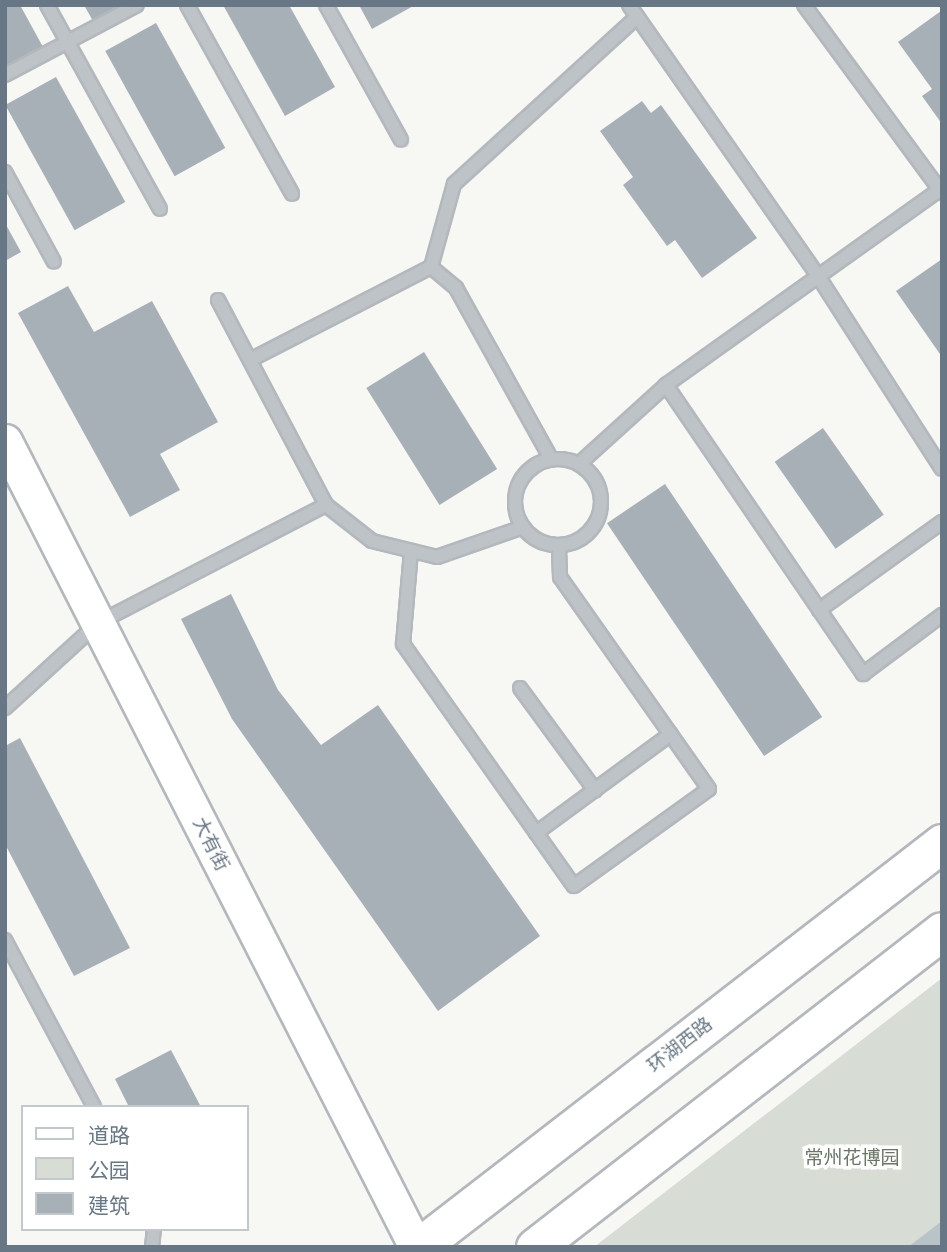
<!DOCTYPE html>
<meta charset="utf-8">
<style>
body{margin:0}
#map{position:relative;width:947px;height:1252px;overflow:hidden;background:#f7f7f4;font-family:"Asap Condensed","Noto Sans SC",sans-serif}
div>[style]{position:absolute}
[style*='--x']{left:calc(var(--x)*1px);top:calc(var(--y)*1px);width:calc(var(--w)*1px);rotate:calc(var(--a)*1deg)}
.green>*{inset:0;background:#d7dcd4}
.water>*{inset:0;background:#b9c4c9}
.building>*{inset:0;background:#a7b0b6;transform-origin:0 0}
.roads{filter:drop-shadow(2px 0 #b3b8bd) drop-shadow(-2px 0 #b3b8bd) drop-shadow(0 2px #b3b8bd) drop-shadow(0 -2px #b3b8bd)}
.lane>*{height:12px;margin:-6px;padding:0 6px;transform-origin:6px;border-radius:6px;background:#bec3c7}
.lane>.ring{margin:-6px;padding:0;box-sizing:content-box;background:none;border:12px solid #bec3c7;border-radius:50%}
.secondary>*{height:33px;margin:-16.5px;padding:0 16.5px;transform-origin:16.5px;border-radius:16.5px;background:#fff}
.primary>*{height:37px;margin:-18.5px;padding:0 18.5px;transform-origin:18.5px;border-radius:18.5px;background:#fff}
span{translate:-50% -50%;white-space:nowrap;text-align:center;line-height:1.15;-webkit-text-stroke:7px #fff;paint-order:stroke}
.street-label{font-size:19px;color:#677785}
.park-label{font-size:19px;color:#667762}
.frame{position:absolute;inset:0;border:7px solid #677785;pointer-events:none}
.legend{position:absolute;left:21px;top:1105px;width:228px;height:126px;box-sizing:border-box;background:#fff;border:2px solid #c2c9ce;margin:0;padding:9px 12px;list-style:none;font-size:21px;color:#677785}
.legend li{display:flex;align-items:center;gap:14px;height:35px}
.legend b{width:35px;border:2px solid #c2c9ce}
</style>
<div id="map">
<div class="green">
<i style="clip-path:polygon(942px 978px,942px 1247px,594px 1247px)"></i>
</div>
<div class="water">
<i style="clip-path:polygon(942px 1221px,942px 1247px,908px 1247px)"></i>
</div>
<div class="building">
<i style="clip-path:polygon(5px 5px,20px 5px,43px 47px,5px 68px)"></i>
<i style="clip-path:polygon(84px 5px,121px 5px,93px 21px)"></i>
<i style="clip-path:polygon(223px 5px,289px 5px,335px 87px,285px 116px)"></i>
<i style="clip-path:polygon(359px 5px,415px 5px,372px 29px)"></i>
<i style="clip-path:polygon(941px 11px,942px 13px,942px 124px,922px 96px,932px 89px,898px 42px)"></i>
<i style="left:156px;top:23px;width:143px;height:58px;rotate:61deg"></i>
<i style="left:56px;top:77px;width:143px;height:58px;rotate:61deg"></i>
<i style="clip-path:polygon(642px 101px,651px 113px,661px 105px,757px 238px,702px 278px,675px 240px,667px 246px,623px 185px,633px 177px,600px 131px)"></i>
<i style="clip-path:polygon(5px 223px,21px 252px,5px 261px)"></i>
<i style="clip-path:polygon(942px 259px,942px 357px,896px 291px)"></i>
<i style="clip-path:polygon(68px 286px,94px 332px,152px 301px,218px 422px,160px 454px,180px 490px,130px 517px,18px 313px)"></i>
<i style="left:424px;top:352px;width:138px;height:68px;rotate:58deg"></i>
<i style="left:823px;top:428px;width:106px;height:59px;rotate:55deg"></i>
<i style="left:665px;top:484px;width:281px;height:70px;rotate:56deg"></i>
<i style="clip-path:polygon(231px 594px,278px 690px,321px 745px,378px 705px,540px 936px,438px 1011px,232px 719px,181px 619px)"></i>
<i style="clip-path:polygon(20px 738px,130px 948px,74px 976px,5px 844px,5px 746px)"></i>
<i style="clip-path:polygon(171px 1050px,201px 1107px,129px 1107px,115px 1079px)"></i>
</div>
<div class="roads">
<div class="lane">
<i style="--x:47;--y:5;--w:233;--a:61"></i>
<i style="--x:187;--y:5;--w:216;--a:60.9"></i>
<i style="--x:326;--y:5;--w:154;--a:60.9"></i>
<i style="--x:629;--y:5;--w:330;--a:55.1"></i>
<i style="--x:818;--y:276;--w:229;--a:57.3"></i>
<i style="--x:804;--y:5;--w:233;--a:53.7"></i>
<i style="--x:5;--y:75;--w:149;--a:-27.9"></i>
<i style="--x:5;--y:172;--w:102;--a:61.4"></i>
<i style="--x:431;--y:267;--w:86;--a:-74.5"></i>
<i style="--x:454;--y:184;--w:248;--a:-42.4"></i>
<i style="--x:218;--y:300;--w:232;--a:62.2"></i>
<i style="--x:326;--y:505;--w:58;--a:38"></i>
<i style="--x:372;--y:541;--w:67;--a:13.8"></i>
<i style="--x:437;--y:557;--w:91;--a:-19.2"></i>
<i style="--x:250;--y:360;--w:203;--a:-27.2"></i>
<i style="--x:431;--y:267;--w:33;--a:40"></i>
<i style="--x:456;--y:288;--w:196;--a:60.9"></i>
<i style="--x:666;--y:385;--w:350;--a:55.7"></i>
<i style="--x:863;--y:674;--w:99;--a:-36.8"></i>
<i class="ring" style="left:515px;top:459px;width:74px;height:74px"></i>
<i style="--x:579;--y:464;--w:118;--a:-42.2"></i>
<i style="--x:666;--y:385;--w:335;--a:-35.5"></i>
<i style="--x:411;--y:551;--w:93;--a:94.9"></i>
<i style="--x:403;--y:644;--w:296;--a:54.8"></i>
<i style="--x:574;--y:886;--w:166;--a:-35.7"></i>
<i style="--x:709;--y:789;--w:259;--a:-125.1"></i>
<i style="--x:560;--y:577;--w:32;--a:-92"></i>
<i style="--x:819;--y:610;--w:151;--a:-35.6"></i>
<i style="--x:520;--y:688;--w:127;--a:53.7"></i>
<i style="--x:5;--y:708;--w:126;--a:-42.4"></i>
<i style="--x:98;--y:623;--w:257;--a:-27.4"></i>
<i style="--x:536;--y:833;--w:167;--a:-36.3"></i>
<i style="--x:5;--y:940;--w:189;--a:61.9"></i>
<i style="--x:152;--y:1247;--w:18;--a:-84"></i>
</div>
<div class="secondary">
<i style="--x:5;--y:441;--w:905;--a:62.98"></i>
</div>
<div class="primary">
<i style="--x:419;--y:1247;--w:661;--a:-37.68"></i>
<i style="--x:535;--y:1247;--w:515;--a:-37.83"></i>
</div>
</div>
<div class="street-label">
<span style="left:211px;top:844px;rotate:63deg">大有街</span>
<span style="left:680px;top:1045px;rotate:-38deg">环湖西路</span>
</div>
<div class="park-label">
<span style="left:852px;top:1158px">常州花博园</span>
</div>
<div class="frame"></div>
<ul class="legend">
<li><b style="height:9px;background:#fff"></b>道路</li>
<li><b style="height:19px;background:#d7dcd4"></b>公园</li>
<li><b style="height:19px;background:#a7b0b6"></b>建筑</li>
</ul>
</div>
